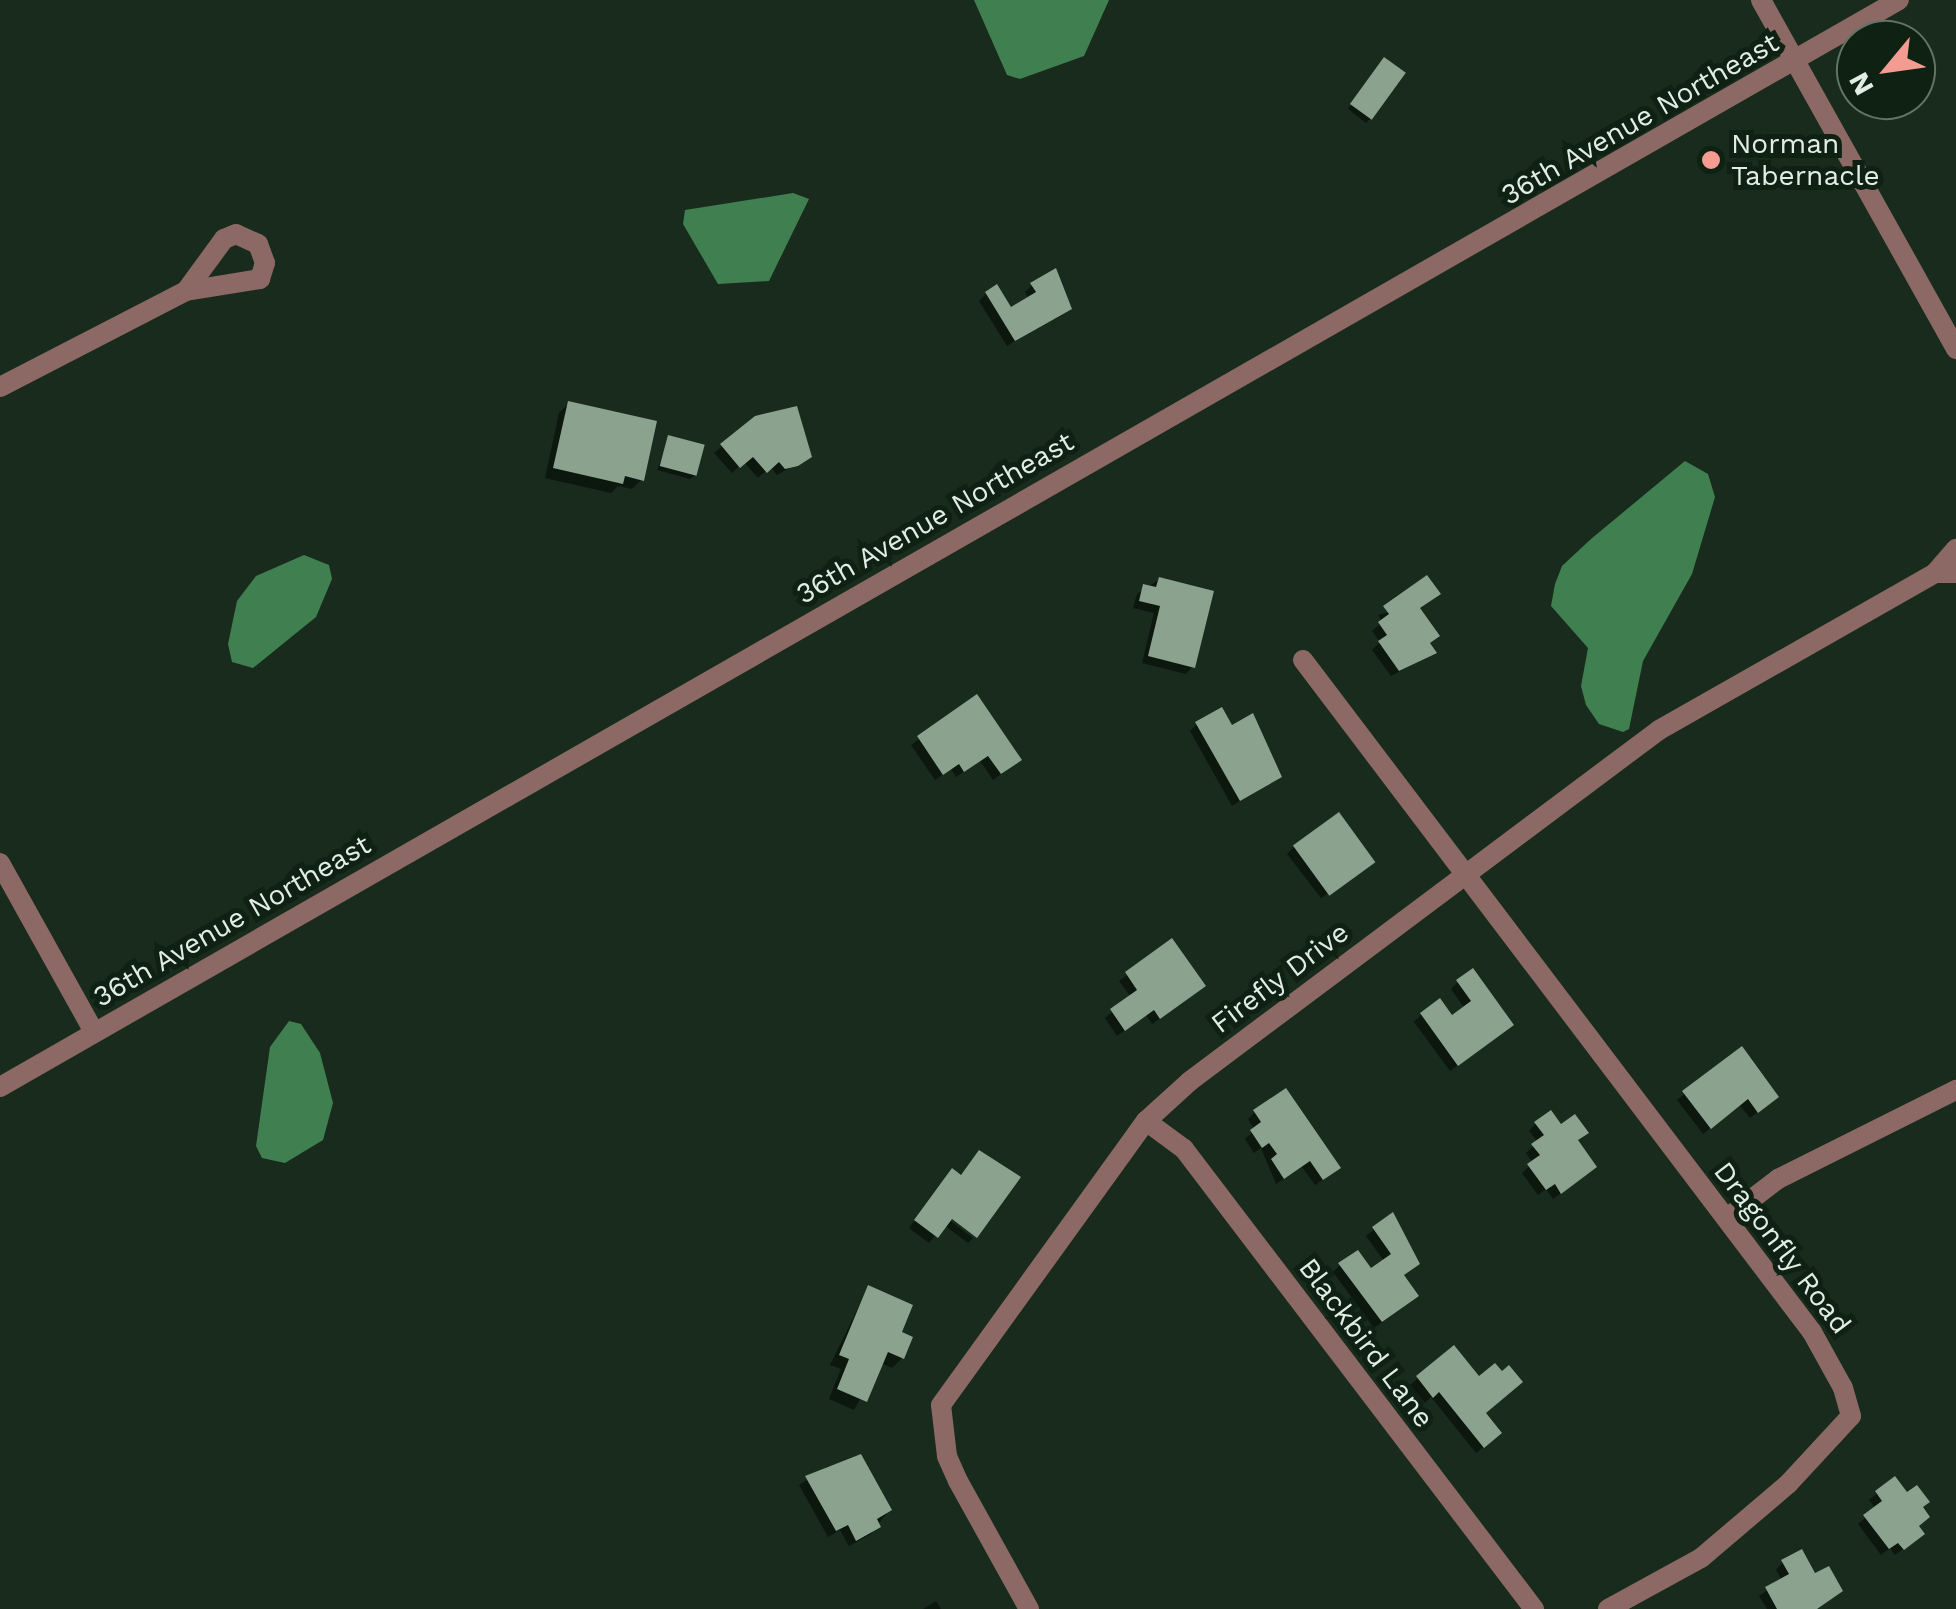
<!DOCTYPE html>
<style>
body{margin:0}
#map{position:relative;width:1956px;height:1609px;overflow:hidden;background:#182b1c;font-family:"Work Sans",sans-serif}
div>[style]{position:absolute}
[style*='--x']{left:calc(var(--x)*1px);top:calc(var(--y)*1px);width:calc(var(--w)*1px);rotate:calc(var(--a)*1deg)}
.water>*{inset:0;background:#408050}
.shadow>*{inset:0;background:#0007}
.building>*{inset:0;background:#8ba28f;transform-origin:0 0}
.minor>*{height:20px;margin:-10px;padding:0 10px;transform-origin:10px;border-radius:10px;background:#8c6965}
.tertiary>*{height:20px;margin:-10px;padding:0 10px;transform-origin:10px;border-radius:10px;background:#8c6965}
.dots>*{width:28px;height:28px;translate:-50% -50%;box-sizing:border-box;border:5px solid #0e2113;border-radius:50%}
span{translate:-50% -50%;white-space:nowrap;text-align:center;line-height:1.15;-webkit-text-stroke:10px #0e2113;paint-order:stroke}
.street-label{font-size:28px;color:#e2eee3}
.poi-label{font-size:28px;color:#e2eee3}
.left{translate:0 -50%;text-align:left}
.north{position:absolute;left:1836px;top:20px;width:100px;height:100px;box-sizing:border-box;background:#0e2113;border:2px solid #637366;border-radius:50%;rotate:241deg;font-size:28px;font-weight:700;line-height:40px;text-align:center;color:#e2eee3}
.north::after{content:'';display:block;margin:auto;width:35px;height:45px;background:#f59c92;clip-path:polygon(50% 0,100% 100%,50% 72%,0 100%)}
</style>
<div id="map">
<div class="water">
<i style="clip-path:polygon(974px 0,1109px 0,1084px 56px,1020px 79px,1007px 75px)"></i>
<i style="clip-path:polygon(793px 193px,809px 199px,769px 281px,718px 284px,683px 224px,685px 210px)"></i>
<i style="clip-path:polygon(1685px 461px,1708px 474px,1715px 497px,1692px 574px,1643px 661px,1629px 729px,1623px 732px,1599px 724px,1586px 705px,1581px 686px,1588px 648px,1551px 606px,1555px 584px,1562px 566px,1591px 539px)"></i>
<i style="clip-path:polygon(304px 555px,329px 565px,332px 579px,316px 617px,253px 668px,232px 662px,228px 644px,237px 601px,256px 576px)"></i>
<i style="clip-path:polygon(289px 1021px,301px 1024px,320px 1053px,333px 1103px,323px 1140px,285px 1163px,262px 1158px,256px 1146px,270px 1047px)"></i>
</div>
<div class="shadow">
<i style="clip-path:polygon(1380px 64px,1370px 119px,1366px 123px,1348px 109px)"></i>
<i style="clip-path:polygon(1032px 285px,1069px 308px,1007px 346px,979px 301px,986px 294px,1010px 310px,1029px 299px,1025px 292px)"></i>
<i style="clip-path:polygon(569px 403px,642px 479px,632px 489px,618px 486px,611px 493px,545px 478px,559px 413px)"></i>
<i style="clip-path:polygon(756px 418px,810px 456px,777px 475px,770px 467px,758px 478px,744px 462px,732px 473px,714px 453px)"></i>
<i style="clip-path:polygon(669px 438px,695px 475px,690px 479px,657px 470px)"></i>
<i style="clip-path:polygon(1160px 579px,1193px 666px,1186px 674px,1142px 663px,1154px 613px,1133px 608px,1137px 594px)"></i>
<i style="clip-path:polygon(1430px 601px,1418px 610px,1434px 653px,1391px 676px,1372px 650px,1380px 642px,1372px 631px,1382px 622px,1378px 615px)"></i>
<i style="clip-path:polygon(976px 698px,1011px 767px,993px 780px,980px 761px,956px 777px,951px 769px,935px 780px,911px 745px)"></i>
<i style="clip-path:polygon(1197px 724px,1231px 728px,1279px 776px,1232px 806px,1190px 731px)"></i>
<i style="clip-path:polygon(1294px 847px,1364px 869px,1321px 898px,1287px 854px)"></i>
<i style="clip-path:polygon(1172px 942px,1196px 993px,1152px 1024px,1146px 1015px,1117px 1036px,1105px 1018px,1131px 997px,1119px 981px)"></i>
<i style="clip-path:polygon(1458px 982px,1504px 1032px,1450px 1071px,1414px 1022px,1421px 1015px,1452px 1019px,1465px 1009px,1451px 989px)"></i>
<i style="clip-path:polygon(1741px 1050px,1769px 1103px,1750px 1118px,1739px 1104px,1703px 1134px,1677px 1100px)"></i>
<i style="clip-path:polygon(1255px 1112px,1330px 1175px,1315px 1185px,1302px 1167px,1276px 1184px,1261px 1148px,1254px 1153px,1245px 1139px,1255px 1130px,1248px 1119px)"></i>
<i style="clip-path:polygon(1536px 1123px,1576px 1141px,1587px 1174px,1553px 1199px,1546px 1189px,1538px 1195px,1522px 1173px,1533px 1163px,1526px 1153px,1538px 1142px,1529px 1131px)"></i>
<i style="clip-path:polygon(960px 1177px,940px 1213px,973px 1238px,968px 1243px,944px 1225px,929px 1243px,909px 1228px,945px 1179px)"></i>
<i style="clip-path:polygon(1392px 1216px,1409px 1303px,1374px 1328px,1333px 1272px,1340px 1265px,1370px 1272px,1384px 1261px,1366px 1236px)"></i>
<i style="clip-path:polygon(868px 1288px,898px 1333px,902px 1358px,892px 1368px,881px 1363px,854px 1410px,829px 1399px,841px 1369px,830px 1365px)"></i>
<i style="clip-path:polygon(1454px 1348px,1492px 1440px,1476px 1453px,1431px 1397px,1425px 1403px,1410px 1385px)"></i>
<i style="clip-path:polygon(828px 1466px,889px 1510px,871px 1534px,849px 1546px,840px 1530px,828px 1537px,799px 1485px)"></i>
<i style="clip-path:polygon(1894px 1480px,1920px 1508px,1915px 1540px,1895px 1555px,1890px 1548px,1881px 1555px,1858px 1524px,1876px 1509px,1869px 1500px)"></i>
<i style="clip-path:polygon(1783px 1562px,1814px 1577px,1840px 1591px,1814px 1609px,1767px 1609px,1759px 1596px,1782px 1580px,1776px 1570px)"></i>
<i style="clip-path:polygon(936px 1601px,941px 1609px,923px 1609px)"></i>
</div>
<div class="building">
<i style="left:1384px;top:57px;width:27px;height:58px;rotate:36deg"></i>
<i style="clip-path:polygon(1056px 268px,1072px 309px,1015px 341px,985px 292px,997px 284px,1011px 307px,1036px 292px,1030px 283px)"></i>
<i style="clip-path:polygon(568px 401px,657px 421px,644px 481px,625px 476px,623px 484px,553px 468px)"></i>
<i style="clip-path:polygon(797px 406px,812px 457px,798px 466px,785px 469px,779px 462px,767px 473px,753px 457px,740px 468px,720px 444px,755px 416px)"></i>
<i style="left:668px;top:435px;width:38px;height:32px;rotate:15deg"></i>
<i style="clip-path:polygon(1427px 575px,1441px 594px,1420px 608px,1440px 636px,1430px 643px,1437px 653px,1399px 671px,1378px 641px,1387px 635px,1378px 622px,1389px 614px,1383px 606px)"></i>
<i style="clip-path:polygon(1159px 577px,1214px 591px,1195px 668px,1148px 656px,1160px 606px,1139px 601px,1143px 584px,1156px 587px)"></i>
<i style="clip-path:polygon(977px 694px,1022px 760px,1001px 774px,988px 756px,964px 772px,959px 764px,943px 775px,917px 736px)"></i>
<i style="clip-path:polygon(1222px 707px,1232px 725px,1253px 713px,1282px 777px,1240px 801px,1195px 722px)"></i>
<i style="left:1339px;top:812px;width:62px;height:57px;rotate:54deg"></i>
<i style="clip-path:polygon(1172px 938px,1206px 986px,1160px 1019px,1154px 1010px,1125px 1031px,1110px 1009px,1137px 990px,1125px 972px)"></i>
<i style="clip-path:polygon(1473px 968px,1514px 1025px,1458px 1066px,1420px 1013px,1440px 998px,1452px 1015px,1471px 1001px,1456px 980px)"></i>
<i style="clip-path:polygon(1742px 1046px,1779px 1097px,1758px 1113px,1748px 1099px,1711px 1129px,1682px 1091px)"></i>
<i style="clip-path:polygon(1286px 1088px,1341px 1168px,1323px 1180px,1310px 1161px,1284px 1179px,1271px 1159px,1277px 1154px,1269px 1143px,1262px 1148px,1250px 1130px,1261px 1122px,1253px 1110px)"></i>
<i style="clip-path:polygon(1551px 1110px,1561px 1124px,1575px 1114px,1589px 1133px,1578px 1140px,1597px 1167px,1561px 1194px,1555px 1184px,1546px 1190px,1527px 1164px,1540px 1155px,1531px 1144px,1544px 1135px,1534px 1122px)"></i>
<i style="clip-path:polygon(979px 1150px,1021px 1177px,977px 1238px,952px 1219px,938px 1238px,914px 1220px,952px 1168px,961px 1175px)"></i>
<i style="clip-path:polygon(1393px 1212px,1420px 1264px,1404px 1275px,1419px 1296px,1382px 1322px,1338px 1263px,1358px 1250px,1371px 1268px,1391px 1254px,1372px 1227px)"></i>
<i style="clip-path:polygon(868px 1285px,913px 1305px,902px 1332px,913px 1337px,904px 1359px,888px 1352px,867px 1402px,837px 1389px,849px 1359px,839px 1355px)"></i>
<i style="clip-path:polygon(1454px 1345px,1479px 1376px,1495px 1363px,1502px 1371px,1509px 1365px,1523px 1382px,1486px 1413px,1502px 1433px,1484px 1448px,1439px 1392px,1433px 1398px,1416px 1376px)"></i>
<i style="clip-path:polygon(861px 1454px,892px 1510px,877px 1519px,881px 1527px,856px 1541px,848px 1525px,836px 1531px,805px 1476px)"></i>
<i style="clip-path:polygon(1895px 1476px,1907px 1492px,1917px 1485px,1930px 1502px,1923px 1507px,1930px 1517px,1919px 1526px,1925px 1534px,1904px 1550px,1898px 1543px,1889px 1549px,1863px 1515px,1882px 1501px,1875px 1491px)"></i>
<i style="clip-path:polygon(1802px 1549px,1815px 1573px,1829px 1566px,1843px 1591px,1817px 1609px,1777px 1609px,1765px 1587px,1789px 1574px,1781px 1560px)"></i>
</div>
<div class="minor">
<i style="--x:0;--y:387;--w:209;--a:-27.3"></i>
<i style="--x:186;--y:291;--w:75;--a:-9.2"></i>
<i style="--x:260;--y:279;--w:17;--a:-73"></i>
<i style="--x:265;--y:263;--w:20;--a:-110"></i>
<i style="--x:258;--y:244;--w:24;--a:-156"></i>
<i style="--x:236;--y:234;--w:13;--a:157"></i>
<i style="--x:224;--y:239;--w:64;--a:126.2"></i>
<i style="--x:1935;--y:573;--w:32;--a:-49"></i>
<i style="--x:1303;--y:660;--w:843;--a:52.86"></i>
<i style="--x:1812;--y:1332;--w:64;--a:61"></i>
<i style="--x:1843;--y:1388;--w:29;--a:74"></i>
<i style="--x:1851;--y:1416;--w:93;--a:132.8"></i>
<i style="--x:1788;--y:1484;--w:114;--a:139.6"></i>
<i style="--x:1701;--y:1558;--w:106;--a:151.3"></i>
<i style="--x:0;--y:863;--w:193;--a:60.9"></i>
<i style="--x:0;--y:1087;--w:2188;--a:-29.79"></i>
<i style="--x:1146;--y:1121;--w:47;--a:36.4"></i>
<i style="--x:1184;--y:1149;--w:578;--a:52.73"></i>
<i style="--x:1727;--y:1218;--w:64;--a:-37.4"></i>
<i style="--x:1778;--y:1179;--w:199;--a:-26.6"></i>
<i style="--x:1029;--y:1609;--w:146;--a:-119"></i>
<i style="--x:958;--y:1481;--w:27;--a:-114"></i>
<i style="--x:947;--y:1456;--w:51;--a:-96.7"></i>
<i style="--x:941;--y:1405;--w:350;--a:-54.2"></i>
<i style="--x:1146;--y:1121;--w:59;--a:-42.3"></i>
<i style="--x:1190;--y:1081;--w:586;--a:-36.81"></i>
<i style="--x:1659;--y:730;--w:318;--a:-29.6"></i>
<i style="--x:1935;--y:573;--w:21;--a:0"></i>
</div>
<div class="tertiary">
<i style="--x:1761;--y:0;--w:400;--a:60.8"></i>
</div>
<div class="dots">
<i style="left:1711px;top:160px;background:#f59c92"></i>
</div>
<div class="street-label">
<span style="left:1640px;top:119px;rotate:-30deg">36th Avenue Northeast</span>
<span style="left:935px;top:518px;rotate:-30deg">36th Avenue Northeast</span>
<span style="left:232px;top:921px;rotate:-30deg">36th Avenue Northeast</span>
<span style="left:1280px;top:978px;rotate:-37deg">Firefly Drive</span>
<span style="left:1782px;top:1248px;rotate:53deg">Dragonfly Road</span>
<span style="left:1366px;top:1343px;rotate:53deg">Blackbird Lane</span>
</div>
<div class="poi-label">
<span class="left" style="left:1731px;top:160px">Norman<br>Tabernacle</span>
</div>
<div class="north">N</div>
</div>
